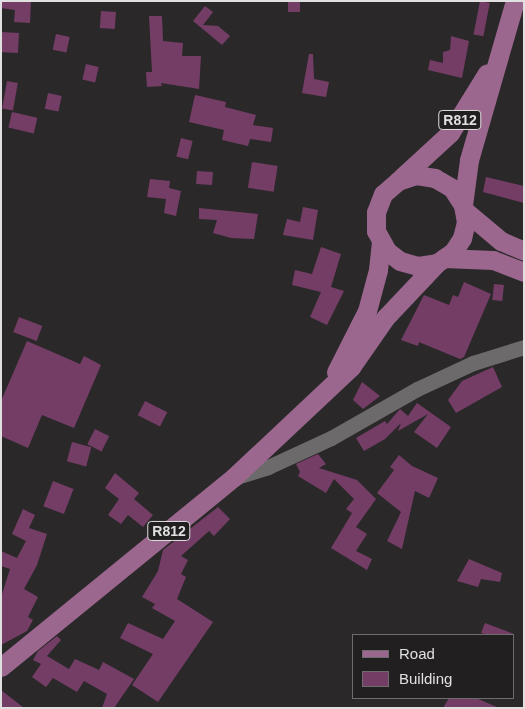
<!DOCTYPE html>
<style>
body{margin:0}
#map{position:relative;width:525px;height:709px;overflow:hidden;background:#2b282a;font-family:Arial,sans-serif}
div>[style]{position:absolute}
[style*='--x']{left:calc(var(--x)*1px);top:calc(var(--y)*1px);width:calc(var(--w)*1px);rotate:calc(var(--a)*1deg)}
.building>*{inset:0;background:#743d66;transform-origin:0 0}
.minor>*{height:15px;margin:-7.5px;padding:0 7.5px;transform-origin:7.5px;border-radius:7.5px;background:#6d6a6c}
.major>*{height:19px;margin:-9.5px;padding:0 9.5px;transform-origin:9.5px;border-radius:9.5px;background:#9b678e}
span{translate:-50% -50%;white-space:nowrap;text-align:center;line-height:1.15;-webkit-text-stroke:4px #211f20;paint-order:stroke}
.shield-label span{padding:1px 4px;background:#211f20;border:1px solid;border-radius:4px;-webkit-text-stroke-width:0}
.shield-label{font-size:14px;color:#e1e0e1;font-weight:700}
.frame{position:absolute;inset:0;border:2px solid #e1e0e1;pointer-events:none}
.legend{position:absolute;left:352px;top:634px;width:162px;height:65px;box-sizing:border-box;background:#211f20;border:1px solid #6e6c6d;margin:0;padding:6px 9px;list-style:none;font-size:15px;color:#e1e0e1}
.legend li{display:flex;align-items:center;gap:10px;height:25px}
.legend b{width:25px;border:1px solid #6e6c6d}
</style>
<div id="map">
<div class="building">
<i style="clip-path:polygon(1px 1px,31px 1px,30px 23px,14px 22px,15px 10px,1px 8px)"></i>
<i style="left:288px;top:1px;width:12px;height:11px"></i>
<i style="left:480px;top:1px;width:10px;height:34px;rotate:11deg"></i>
<i style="clip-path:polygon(205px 6px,213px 12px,203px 25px,218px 26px,230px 36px,222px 45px,193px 21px)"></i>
<i style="left:101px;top:11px;width:15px;height:17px;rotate:4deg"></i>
<i style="clip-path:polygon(149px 16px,162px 16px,163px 41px,183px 43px,182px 56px,201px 56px,199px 89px,161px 83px,162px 86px,147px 87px,146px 72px,152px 72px)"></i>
<i style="left:1px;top:32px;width:18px;height:20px;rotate:3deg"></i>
<i style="left:56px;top:34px;width:14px;height:16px;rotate:12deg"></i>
<i style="clip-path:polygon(451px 36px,469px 41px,462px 78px,428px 70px,430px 60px,443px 63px,443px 52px,450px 50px)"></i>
<i style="clip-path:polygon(309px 54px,313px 54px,314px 79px,329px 82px,326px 97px,302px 93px)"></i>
<i style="left:86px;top:64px;width:13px;height:16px;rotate:13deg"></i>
<i style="left:7px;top:81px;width:11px;height:28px;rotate:10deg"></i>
<i style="left:48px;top:93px;width:14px;height:16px;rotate:12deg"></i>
<i style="clip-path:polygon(195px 95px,226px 102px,225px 107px,256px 115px,253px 125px,273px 128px,271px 142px,250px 139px,248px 146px,222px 140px,224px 130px,189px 122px)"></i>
<i style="left:12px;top:112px;width:26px;height:16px;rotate:13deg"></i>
<i style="left:181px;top:138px;width:12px;height:19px;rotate:14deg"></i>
<i style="left:252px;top:162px;width:26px;height:26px;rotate:9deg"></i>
<i style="left:197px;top:171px;width:16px;height:13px;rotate:4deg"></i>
<i style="clip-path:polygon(486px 177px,524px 186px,524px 203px,483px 192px)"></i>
<i style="clip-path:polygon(150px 179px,170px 181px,169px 188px,181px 191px,176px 216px,164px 213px,166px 199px,147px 197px)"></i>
<i style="clip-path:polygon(303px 207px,318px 210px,313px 240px,283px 235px,287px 219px,300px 222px)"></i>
<i style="clip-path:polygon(199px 208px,258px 214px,254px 239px,231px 238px,213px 233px,217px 220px,199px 219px)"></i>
<i style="clip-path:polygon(321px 247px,341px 254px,331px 287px,344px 291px,327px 325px,310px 317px,321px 292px,292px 285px,295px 270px,312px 274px)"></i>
<i style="clip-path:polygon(464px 282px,491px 294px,464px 357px,460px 359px,419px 342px,418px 346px,401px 340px,424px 295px,449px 305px,453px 295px,458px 297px)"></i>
<i style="left:494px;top:284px;width:10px;height:16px;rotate:6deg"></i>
<i style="left:19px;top:317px;width:25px;height:16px;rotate:21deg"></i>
<i style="clip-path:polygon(27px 341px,80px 364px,84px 356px,101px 365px,74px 428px,42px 415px,28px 448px,1px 436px,1px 401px)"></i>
<i style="clip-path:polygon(493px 367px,502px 387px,456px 413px,448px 400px,462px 381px)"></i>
<i style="clip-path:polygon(362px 382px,380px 396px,363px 409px,353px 400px)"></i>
<i style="left:145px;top:401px;width:25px;height:16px;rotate:27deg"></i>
<i style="clip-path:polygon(417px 403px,451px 427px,437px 448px,414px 432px,428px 414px,398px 431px,401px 423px,385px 439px,364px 451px,356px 438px,385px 421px,387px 424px,400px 409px,408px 416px)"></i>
<i style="left:95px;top:429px;width:16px;height:17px;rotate:27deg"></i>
<i style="left:72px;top:442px;width:20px;height:20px;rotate:15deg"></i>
<i style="clip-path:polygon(318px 454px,326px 464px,319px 468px,357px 480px,376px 499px,356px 527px,367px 534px,356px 551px,372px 559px,367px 570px,331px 548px,352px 513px,346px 509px,354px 499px,334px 479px,326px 493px,298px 476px,300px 472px,296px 464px)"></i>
<i style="clip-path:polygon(399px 455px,412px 466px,438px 478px,429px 498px,415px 491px,402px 549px,387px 541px,401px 512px,377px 493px,394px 470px,390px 467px)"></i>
<i style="clip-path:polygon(115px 473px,139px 493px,134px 499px,153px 515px,143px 527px,128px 515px,121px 524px,108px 515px,119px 499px,105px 488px)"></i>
<i style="left:53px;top:481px;width:22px;height:27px;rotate:21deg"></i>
<i style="clip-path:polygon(218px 507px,230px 519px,214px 536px,209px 531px,181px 556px,188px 560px,181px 574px,186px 577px,177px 599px,213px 622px,158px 702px,132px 685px,153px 654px,120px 638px,128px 623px,163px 639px,175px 621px,152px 608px,155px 604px,142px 597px,158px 571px,163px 550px)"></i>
<i style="clip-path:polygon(23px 509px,35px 515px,29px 528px,47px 534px,37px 565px,24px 589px,38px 597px,28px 617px,33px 620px,27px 631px,1px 645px,1px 597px,10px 569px,1px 566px,1px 551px,17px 558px,26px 541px,12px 534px)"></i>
<i style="clip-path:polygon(469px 559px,502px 573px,500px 582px,481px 579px,478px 587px,457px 581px)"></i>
<i style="clip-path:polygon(485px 623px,514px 634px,514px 635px,488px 635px,481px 633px)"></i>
<i style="clip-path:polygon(57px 636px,61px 640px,47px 656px,69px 669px,75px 659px,99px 670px,103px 662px,134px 679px,114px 708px,102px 708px,107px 694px,84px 681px,77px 692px,53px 678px,46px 687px,32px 677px,41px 664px,33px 660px,38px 651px)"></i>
<i style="clip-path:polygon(1px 690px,24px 708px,1px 708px)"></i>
<i style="clip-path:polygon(449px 698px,476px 698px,499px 708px,443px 708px)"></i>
</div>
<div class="minor">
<i style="--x:236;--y:477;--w:34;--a:-17"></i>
<i style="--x:268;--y:467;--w:69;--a:-24.7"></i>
<i style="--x:331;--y:438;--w:99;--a:-29.7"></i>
<i style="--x:417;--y:389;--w:62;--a:-24.9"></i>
<i style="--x:473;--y:363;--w:53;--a:-17.4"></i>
</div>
<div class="major">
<i style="--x:401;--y:178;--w:67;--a:-42.6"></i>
<i style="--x:450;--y:133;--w:70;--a:-58.3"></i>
<i style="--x:463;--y:205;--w:20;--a:-123"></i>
<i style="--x:452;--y:188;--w:20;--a:-150"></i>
<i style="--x:435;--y:178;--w:19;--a:-171"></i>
<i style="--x:416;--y:175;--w:19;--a:162"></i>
<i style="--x:398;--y:181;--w:20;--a:139"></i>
<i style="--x:383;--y:194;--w:19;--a:111"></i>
<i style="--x:376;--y:212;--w:19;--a:90"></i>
<i style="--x:376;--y:231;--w:23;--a:61"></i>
<i style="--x:387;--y:251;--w:16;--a:38"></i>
<i style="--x:400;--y:261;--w:19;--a:16"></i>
<i style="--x:418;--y:266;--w:19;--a:-9"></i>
<i style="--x:437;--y:263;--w:19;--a:-35"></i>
<i style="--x:453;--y:252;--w:17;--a:-57"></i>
<i style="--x:462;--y:238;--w:16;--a:-76"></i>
<i style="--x:466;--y:222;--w:17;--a:-100"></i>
<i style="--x:463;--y:205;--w:45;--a:-82.4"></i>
<i style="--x:469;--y:160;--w:166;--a:-73.9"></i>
<i style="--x:464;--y:210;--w:48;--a:40"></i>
<i style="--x:501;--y:241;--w:25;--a:23"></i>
<i style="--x:444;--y:258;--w:49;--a:2.3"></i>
<i style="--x:493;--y:260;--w:33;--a:21"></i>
<i style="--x:336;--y:372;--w:68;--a:-63.1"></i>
<i style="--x:367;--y:311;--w:42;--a:-75"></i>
<i style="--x:378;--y:270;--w:28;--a:-84"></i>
<i style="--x:1;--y:667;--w:301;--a:-39.2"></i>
<i style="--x:234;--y:477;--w:161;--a:-43.2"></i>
<i style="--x:351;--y:367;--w:60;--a:-55.2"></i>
<i style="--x:385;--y:318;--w:76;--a:-46.6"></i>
</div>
<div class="shield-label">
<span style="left:460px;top:120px">R812</span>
<span style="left:169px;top:531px">R812</span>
</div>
<div class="frame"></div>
<ul class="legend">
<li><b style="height:6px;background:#9b678e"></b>Road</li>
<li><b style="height:14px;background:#743d66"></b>Building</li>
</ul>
</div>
